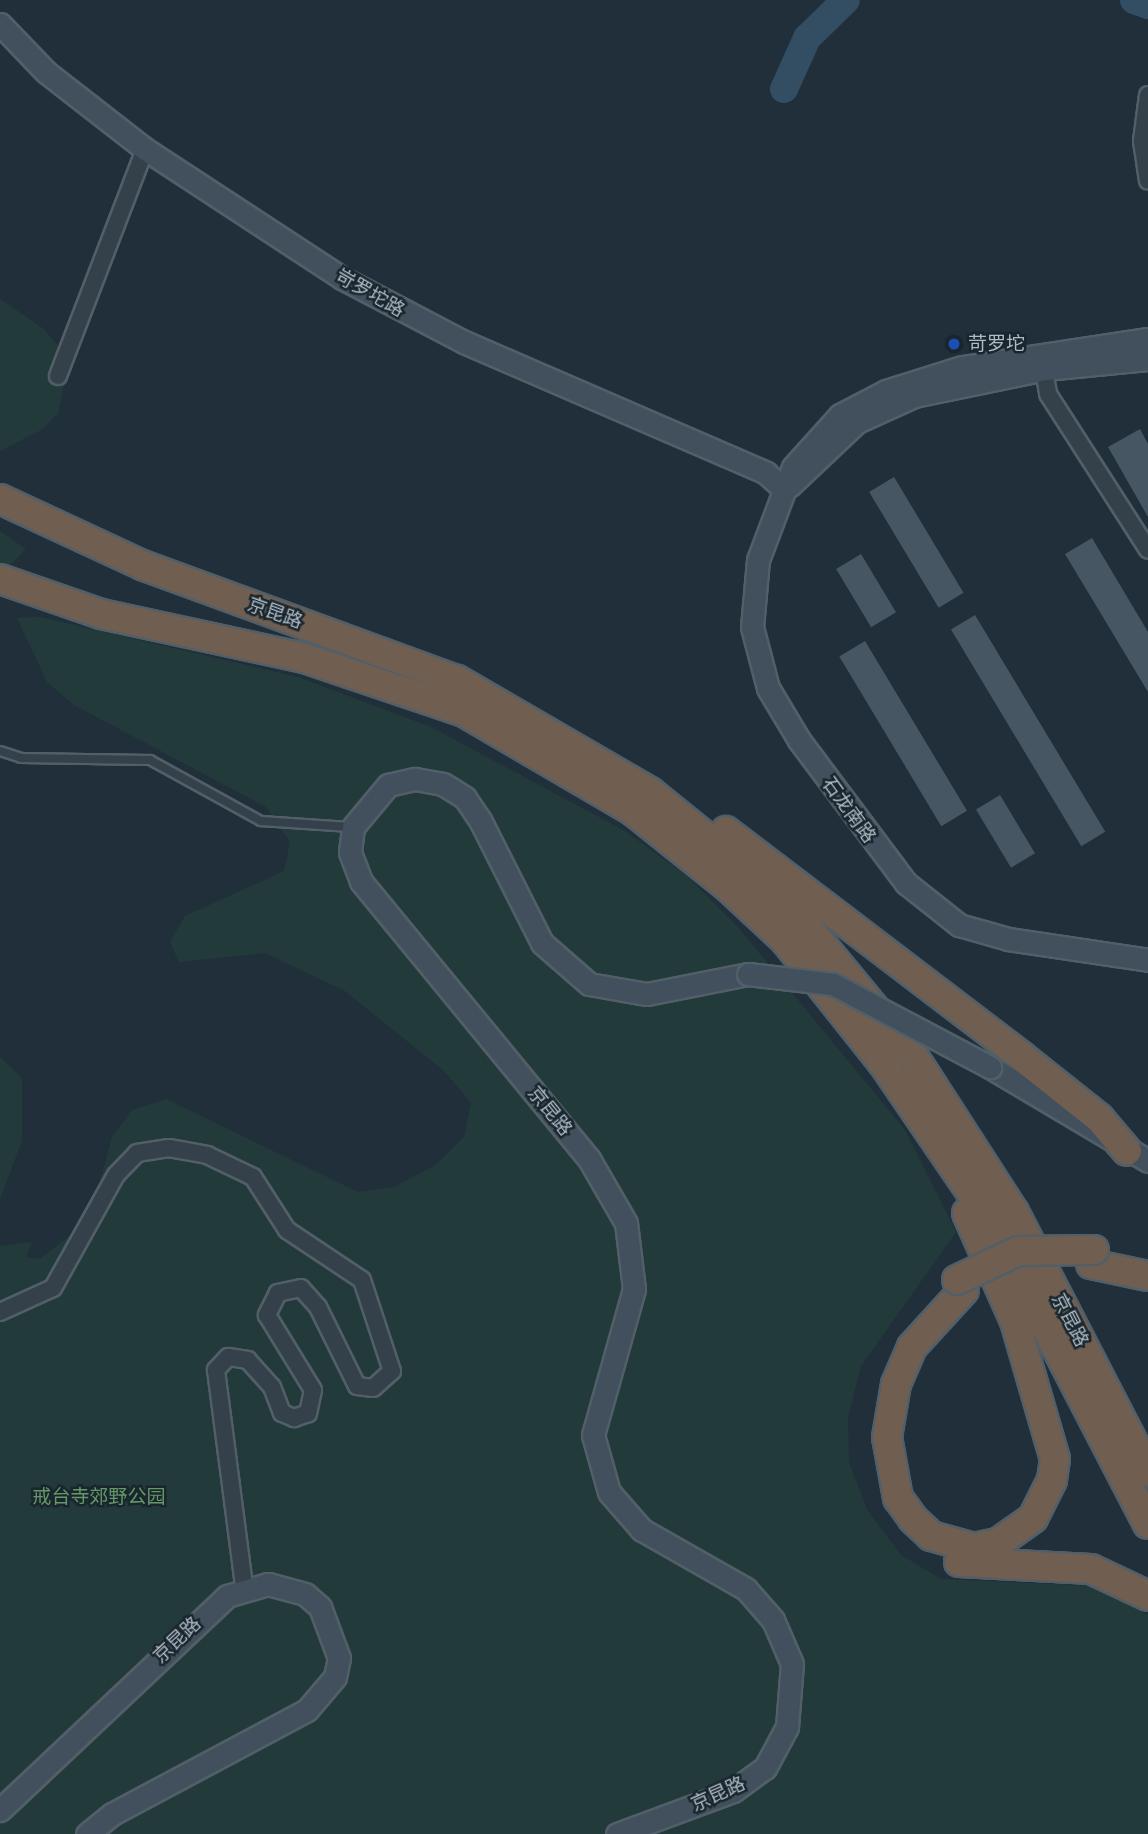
<!DOCTYPE html>
<meta charset="utf-8">
<style>
body{margin:0}
#map{position:relative;width:1148px;height:1834px;overflow:hidden;background:#202f3a;font-family:Cabin,"Noto Sans SC",sans-serif}
div>[style]{position:absolute}
[style*='--x']{left:calc(var(--x)*1px);top:calc(var(--y)*1px);width:calc(var(--w)*1px);rotate:calc(var(--a)*1deg)}
.green>*{inset:0;background:#223b3a}
.river>*{height:28px;margin:-14px;padding:0 14px;transform-origin:14px;border-radius:14px;background:#334e62}
.building>*{inset:0;background:#465763;transform-origin:0 0}
.roads{filter:drop-shadow(2px 0 #525f68) drop-shadow(-2px 0 #525f68) drop-shadow(0 2px #525f68) drop-shadow(0 -2px #525f68)}
.lane>*{height:8px;margin:-4px;padding:0 4px;transform-origin:4px;border-radius:4px;background:#34414a}
.street>*{height:16px;margin:-8px;padding:0 8px;transform-origin:8px;border-radius:8px;background:#34414a}
.secondary>*{height:21px;margin:-10.5px;padding:0 10.5px;transform-origin:10.5px;border-radius:10.5px;background:#42505d}
.highway>*{height:28px;margin:-14px;padding:0 14px;transform-origin:14px;border-radius:14px;background:#705f51}
.bridges{filter:drop-shadow(2px 0 #525f68) drop-shadow(-2px 0 #525f68) drop-shadow(0 2px #525f68) drop-shadow(0 -2px #525f68)}
.secondary-bridge>*{height:21px;margin:-10.5px;padding:0 10.5px;transform-origin:10.5px;border-radius:10.5px;background:#42505d}
.highway-bridge>*{height:28px;margin:-14px;padding:0 14px;transform-origin:14px;border-radius:14px;background:#705f51}
.dots>*{width:19px;height:19px;translate:-50% -50%;box-sizing:border-box;border:4px solid #1a262e;border-radius:50%}
span{translate:-50% -50%;white-space:nowrap;text-align:center;line-height:1.15;-webkit-text-stroke:5px #1a262e;paint-order:stroke}
.street-label{font-size:19px;color:#afbcc6}
.poi-label{font-size:19px;color:#afbcc6}
.left{translate:0 -50%;text-align:left}
.park-label{font-size:19px;color:#659869}
</style>
<div id="map">
<div class="green">
<i style="clip-path:polygon(0 299px,44px 329px,64px 353px,67px 372px,58px 413px,43px 429px,0 451px)"></i>
<i style="clip-path:polygon(0 531px,26px 549px,9px 566px,0 564px)"></i>
<i style="clip-path:polygon(40px 617px,298px 677px,431px 727px,625px 831px,687px 876px,737px 926px,905px 1130px,956px 1232px,861px 1366px,848px 1417px,849px 1463px,868px 1511px,901px 1555px,941px 1579px,1098px 1586px,1148px 1615px,1148px 1834px,0 1834px,0 1246px,32px 1242px,26px 1257px,39px 1259px,75px 1232px,96px 1196px,112px 1137px,132px 1110px,166px 1099px,358px 1192px,394px 1187px,436px 1165px,464px 1137px,471px 1103px,445px 1072px,345px 991px,265px 953px,179px 962px,170px 942px,185px 916px,284px 871px,290px 842px,266px 807px,74px 705px,47px 682px,17px 618px)"></i>
<i style="clip-path:polygon(0 1057px,22px 1078px,22px 1141px,0 1199px)"></i>
</div>
<div class="river">
<i style="--x:1134;--y:0;--w:15;--a:20"></i>
<i style="--x:784;--y:89;--w:56;--a:-65.7"></i>
<i style="--x:807;--y:38;--w:54;--a:-44.3"></i>
</div>
<div class="building">
<i style="clip-path:polygon(1140px 429px,1148px 444px,1148px 517px,1108px 447px)"></i>
<i style="left:894px;top:477px;width:135px;height:29px;rotate:59deg"></i>
<i style="clip-path:polygon(1092px 538px,1148px 632px,1148px 692px,1065px 554px)"></i>
<i style="left:861px;top:554px;width:68px;height:29px;rotate:59deg"></i>
<i style="left:975px;top:615px;width:253px;height:28px;rotate:59deg"></i>
<i style="left:865px;top:641px;width:198px;height:30px;rotate:59deg"></i>
<i style="left:1000px;top:795px;width:68px;height:28px;rotate:59deg"></i>
</div>
<div class="roads">
<div class="lane">
<i style="--x:0;--y:751;--w:22;--a:18"></i>
<i style="--x:21;--y:758;--w:129;--a:0.9"></i>
<i style="--x:150;--y:760;--w:127;--a:28.8"></i>
<i style="--x:261;--y:821;--w:89;--a:3.9"></i>
</div>
<div class="street">
<i style="--x:1148;--y:95;--w:46;--a:97.4"></i>
<i style="--x:1142;--y:141;--w:40;--a:81.5"></i>
<i style="--x:1042;--y:359;--w:36;--a:80"></i>
<i style="--x:1048;--y:394;--w:185;--a:57.3"></i>
<i style="--x:58;--y:376;--w:243;--a:-69"></i>
<i style="--x:0;--y:1312;--w:58;--a:-24.4"></i>
<i style="--x:53;--y:1288;--w:129;--a:-60.9"></i>
<i style="--x:116;--y:1175;--w:30;--a:-46"></i>
<i style="--x:137;--y:1153;--w:32;--a:-9"></i>
<i style="--x:169;--y:1148;--w:39;--a:10"></i>
<i style="--x:207;--y:1155;--w:51;--a:25.6"></i>
<i style="--x:253;--y:1177;--w:63;--a:57.3"></i>
<i style="--x:287;--y:1230;--w:90;--a:33.7"></i>
<i style="--x:362;--y:1280;--w:96;--a:71.8"></i>
<i style="--x:392;--y:1371;--w:25;--a:138"></i>
<i style="--x:373;--y:1388;--w:16;--a:-173"></i>
<i style="--x:357;--y:1386;--w:88;--a:-116.3"></i>
<i style="--x:318;--y:1307;--w:25;--a:-132"></i>
<i style="--x:301;--y:1288;--w:24;--a:168"></i>
<i style="--x:278;--y:1293;--w:25;--a:117"></i>
<i style="--x:267;--y:1315;--w:88;--a:58.5"></i>
<i style="--x:313;--y:1390;--w:24;--a:102"></i>
<i style="--x:308;--y:1413;--w:15;--a:160"></i>
<i style="--x:294;--y:1418;--w:13;--a:-157"></i>
<i style="--x:282;--y:1413;--w:28;--a:-111"></i>
<i style="--x:272;--y:1387;--w:36;--a:-132"></i>
<i style="--x:248;--y:1360;--w:20;--a:-171"></i>
<i style="--x:228;--y:1357;--w:18;--a:133"></i>
<i style="--x:216;--y:1370;--w:219;--a:82.6"></i>
</div>
<div class="secondary">
<i style="--x:0;--y:24;--w:66;--a:46.2"></i>
<i style="--x:46;--y:72;--w:125;--a:37.9"></i>
<i style="--x:145;--y:149;--w:235;--a:33.2"></i>
<i style="--x:342;--y:278;--w:138;--a:27.7"></i>
<i style="--x:464;--y:342;--w:329;--a:23.4"></i>
<i style="--x:766;--y:473;--w:24;--a:42"></i>
<i style="--x:1148;--y:339;--w:188;--a:171.4"></i>
<i style="--x:962;--y:367;--w:80;--a:162.5"></i>
<i style="--x:886;--y:391;--w:52;--a:152.4"></i>
<i style="--x:840;--y:415;--w:70;--a:132.1"></i>
<i style="--x:793;--y:467;--w:99;--a:110.6"></i>
<i style="--x:758;--y:560;--w:67;--a:95.1"></i>
<i style="--x:752;--y:627;--w:63;--a:75.3"></i>
<i style="--x:768;--y:688;--w:61;--a:59.2"></i>
<i style="--x:799;--y:740;--w:179;--a:53.2"></i>
<i style="--x:906;--y:883;--w:68;--a:38.4"></i>
<i style="--x:959;--y:925;--w:51;--a:15.9"></i>
<i style="--x:1008;--y:939;--w:142;--a:8.5"></i>
<i style="--x:789;--y:486;--w:93;--a:-43.3"></i>
<i style="--x:857;--y:422;--w:63;--a:-24.5"></i>
<i style="--x:914;--y:396;--w:134;--a:-11.6"></i>
<i style="--x:1045;--y:369;--w:103;--a:-5.5"></i>
<i style="--x:990;--y:1067;--w:184;--a:30.7"></i>
<i style="--x:0;--y:1810;--w:312;--a:-43.3"></i>
<i style="--x:227;--y:1596;--w:43;--a:-16.3"></i>
<i style="--x:268;--y:1584;--w:38;--a:15"></i>
<i style="--x:305;--y:1594;--w:20;--a:41"></i>
<i style="--x:320;--y:1607;--w:54;--a:69.6"></i>
<i style="--x:339;--y:1658;--w:19;--a:102"></i>
<i style="--x:335;--y:1677;--w:43;--a:130.3"></i>
<i style="--x:307;--y:1710;--w:221;--a:151.9"></i>
<i style="--x:112;--y:1814;--w:32;--a:141"></i>
<i style="--x:617;--y:1834;--w:124;--a:-20.3"></i>
<i style="--x:733;--y:1791;--w:39;--a:-36"></i>
<i style="--x:765;--y:1768;--w:47;--a:-61.8"></i>
<i style="--x:787;--y:1727;--w:63;--a:-85.5"></i>
<i style="--x:792;--y:1664;--w:48;--a:-113.4"></i>
<i style="--x:773;--y:1620;--w:41;--a:-131.1"></i>
<i style="--x:746;--y:1589;--w:120;--a:-150.4"></i>
<i style="--x:642;--y:1530;--w:50;--a:-131"></i>
<i style="--x:609;--y:1492;--w:59;--a:-105.7"></i>
<i style="--x:593;--y:1435;--w:152;--a:-74.3"></i>
<i style="--x:634;--y:1289;--w:66;--a:-96.9"></i>
<i style="--x:626;--y:1223;--w:74;--a:-120"></i>
<i style="--x:589;--y:1159;--w:360;--a:-129.4"></i>
<i style="--x:361;--y:881;--w:31;--a:-111"></i>
<i style="--x:350;--y:852;--w:25;--a:-83"></i>
<i style="--x:353;--y:827;--w:55;--a:-50.2"></i>
<i style="--x:388;--y:785;--w:28;--a:-13"></i>
<i style="--x:415;--y:779;--w:28;--a:10"></i>
<i style="--x:443;--y:784;--w:26;--a:32"></i>
<i style="--x:465;--y:798;--w:27;--a:56"></i>
<i style="--x:480;--y:820;--w:138;--a:63.2"></i>
<i style="--x:542;--y:943;--w:62;--a:41.1"></i>
<i style="--x:589;--y:984;--w:59;--a:9.8"></i>
<i style="--x:647;--y:994;--w:103;--a:-11.2"></i>
</div>
<div class="highway">
<i style="--x:0;--y:499;--w:157;--a:24.9"></i>
<i style="--x:142;--y:565;--w:335;--a:20.1"></i>
<i style="--x:457;--y:680;--w:223;--a:30.1"></i>
<i style="--x:650;--y:792;--w:100;--a:38.9"></i>
<i style="--x:728;--y:855;--w:108;--a:42.4"></i>
<i style="--x:808;--y:928;--w:163;--a:50.5"></i>
<i style="--x:912;--y:1054;--w:188;--a:57.2"></i>
<i style="--x:1014;--y:1212;--w:292;--a:62.7"></i>
<i style="--x:0;--y:579;--w:107;--a:19.1"></i>
<i style="--x:101;--y:614;--w:208;--a:12.2"></i>
<i style="--x:304;--y:658;--w:169;--a:18.6"></i>
<i style="--x:464;--y:712;--w:194;--a:30.3"></i>
<i style="--x:632;--y:810;--w:122;--a:38.7"></i>
<i style="--x:727;--y:886;--w:79;--a:43"></i>
<i style="--x:785;--y:940;--w:157;--a:51.5"></i>
<i style="--x:883;--y:1063;--w:194;--a:55.7"></i>
<i style="--x:992;--y:1223;--w:339;--a:62.6"></i>
<i style="--x:726;--y:831;--w:371;--a:37.3"></i>
<i style="--x:1021;--y:1056;--w:100;--a:38.5"></i>
<i style="--x:1099;--y:1118;--w:43;--a:49.7"></i>
<i style="--x:1091;--y:1264;--w:58;--a:11.9"></i>
<i style="--x:964;--y:1290;--w:77;--a:132.4"></i>
<i style="--x:912;--y:1347;--w:40;--a:113.4"></i>
<i style="--x:896;--y:1384;--w:54;--a:99.6"></i>
<i style="--x:887;--y:1437;--w:62;--a:79.8"></i>
<i style="--x:898;--y:1498;--w:26;--a:54"></i>
<i style="--x:913;--y:1519;--w:25;--a:43"></i>
<i style="--x:931;--y:1536;--w:45;--a:15.6"></i>
<i style="--x:974;--y:1548;--w:25;--a:-12"></i>
<i style="--x:998;--y:1543;--w:43;--a:-35.5"></i>
<i style="--x:1033;--y:1518;--w:42;--a:-63.4"></i>
<i style="--x:1052;--y:1480;--w:21;--a:-82"></i>
<i style="--x:1055;--y:1459;--w:144;--a:-106.2"></i>
<i style="--x:1015;--y:1321;--w:118;--a:-114"></i>
<i style="--x:959;--y:1562;--w:132;--a:3"></i>
<i style="--x:1091;--y:1569;--w:63;--a:25.3"></i>
</div>
</div>
<div class="bridges">
<div class="secondary-bridge">
<i style="--x:748;--y:974;--w:86;--a:6.7"></i>
<i style="--x:833;--y:984;--w:178;--a:27.9"></i>
</div>
<div class="highway-bridge">
<i style="--x:957;--y:1280;--w:68;--a:-25.4"></i>
<i style="--x:1018;--y:1251;--w:76;--a:-0.8"></i>
</div>
</div>
<div class="dots">
<i style="left:954px;top:344px;background:#1a4fb4"></i>
</div>
<div class="street-label">
<span style="left:370px;top:293px;rotate:30deg">岢罗坨路</span>
<span style="left:275px;top:613px;rotate:20deg">京昆路</span>
<span style="left:849px;top:810px;rotate:54deg">石龙南路</span>
<span style="left:550px;top:1111px;rotate:51deg">京昆路</span>
<span style="left:1070px;top:1320px;rotate:63deg">京昆路</span>
<span style="left:177px;top:1640px;rotate:-43deg">京昆路</span>
<span style="left:718px;top:1794px;rotate:-24deg">京昆路</span>
</div>
<div class="poi-label">
<span class="left" style="left:968px;top:344px">苛罗坨</span>
</div>
<div class="park-label">
<span style="left:99px;top:1497px">戒台寺郊野公园</span>
</div>
</div>
